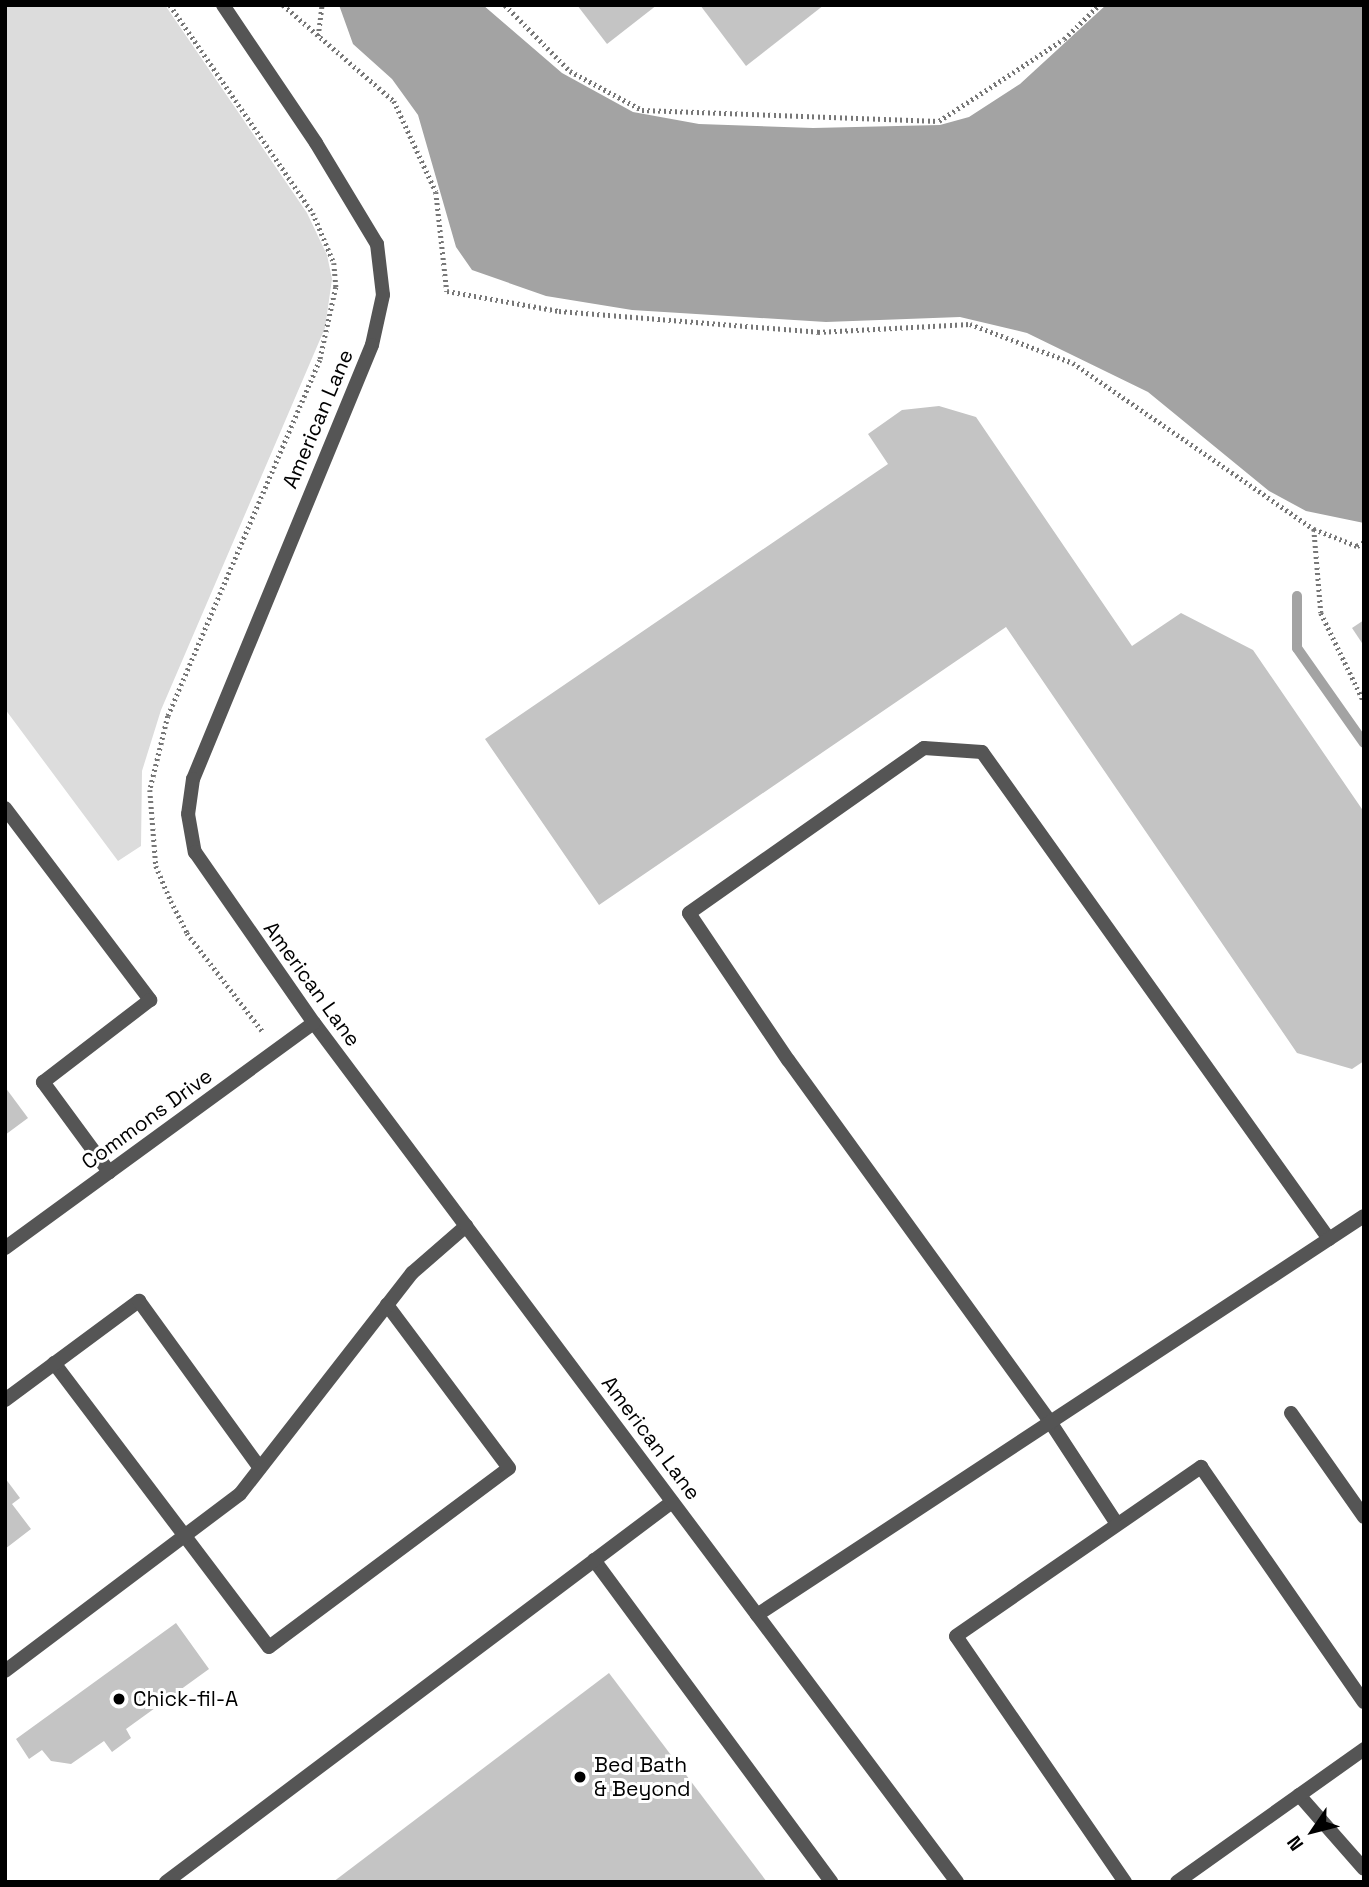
<!DOCTYPE html>
<style>
body{margin:0}
#map{position:relative;width:1369px;height:1887px;overflow:hidden;background:#fff;font-family:"Space Grotesk",sans-serif}
div>[style]{position:absolute}
[style*='--x']{left:calc(var(--x)*1px);top:calc(var(--y)*1px);width:calc(var(--w)*1px);rotate:calc(var(--a)*1deg)}
.green>*{inset:0;background:#dcdcdc}
.water>*{inset:0;background:#a3a3a3}
.stream>*{height:10px;margin:-5px;padding:0 5px;transform-origin:5px;border-radius:5px;background:#a3a3a3}
.building>*{inset:0;background:#c4c4c4}
.path>*{height:4.5px;margin-top:-2.25px;transform-origin:0;background:repeating-linear-gradient(90deg,#777 0 2px,transparent 0 5.5px)}
.lane>*{height:14px;margin:-7px;padding:0 7px;transform-origin:7px;border-radius:7px;background:#555}
.street>*{height:14px;margin:-7px;padding:0 7px;transform-origin:7px;border-radius:7px;background:#555}
.dots>*{width:19px;height:19px;translate:-50% -50%;box-sizing:border-box;border:4px solid #fff;border-radius:50%}
span{translate:-50% -50%;white-space:nowrap;text-align:center;line-height:1.15;-webkit-text-stroke:6px #fff;paint-order:stroke}
.street-label{font-size:21px;color:#000}
.poi-label{font-size:21px;color:#000}
.left{translate:0 -50%;text-align:left}
.frame{position:absolute;inset:0;border:7px solid #000;pointer-events:none}
.north{position:absolute;left:1278px;top:1796px;width:70px;height:70px;-webkit-text-stroke:5px #fff;paint-order:stroke;rotate:235deg;font-size:19px;font-weight:700;line-height:28px;text-align:center;color:#000}
.north::after{content:'';display:block;margin:auto;width:24px;height:32px;background:#000;clip-path:polygon(50% 0,100% 100%,50% 72%,0 100%)}
</style>
<div id="map">
<div class="green">
<i style="clip-path:polygon(5px 5px,165px 5px,307px 213px,327px 255px,332px 279px,325px 328px,161px 710px,142px 771px,141px 846px,118px 861px,5px 709px)"></i>
</div>
<div class="water">
<i style="clip-path:polygon(339px 5px,483px 5px,562px 73px,633px 112px,699px 124px,813px 128px,940px 125px,969px 117px,1020px 84px,1106px 5px,1364px 5px,1364px 523px,1306px 511px,1269px 491px,1148px 392px,1027px 333px,960px 317px,826px 322px,632px 310px,546px 296px,472px 270px,456px 247px,418px 115px,392px 79px,353px 44px)"></i>
</div>
<div class="stream">
<i style="--x:1297;--y:596;--w:52;--a:90"></i>
<i style="--x:1297;--y:648;--w:116;--a:54.8"></i>
</div>
<div class="building">
<i style="clip-path:polygon(577px 5px,657px 5px,607px 44px)"></i>
<i style="clip-path:polygon(700px 5px,824px 5px,746px 66px)"></i>
<i style="clip-path:polygon(939px 406px,976px 417px,1132px 646px,1181px 613px,1253px 650px,1364px 812px,1364px 1061px,1352px 1069px,1297px 1053px,1006px 627px,599px 905px,485px 739px,888px 464px,868px 434px,902px 410px)"></i>
<i style="clip-path:polygon(1364px 620px,1364px 646px,1352px 628px)"></i>
<i style="clip-path:polygon(5px 1087px,28px 1118px,5px 1135px)"></i>
<i style="clip-path:polygon(5px 1478px,20px 1498px,12px 1504px,31px 1529px,5px 1549px)"></i>
<i style="clip-path:polygon(176px 1623px,209px 1669px,126px 1729px,131px 1738px,112px 1752px,104px 1741px,71px 1764px,51px 1761px,42px 1750px,29px 1759px,16px 1739px)"></i>
<i style="clip-path:polygon(609px 1673px,767px 1882px,333px 1882px)"></i>
</div>
<div class="path">
<i style="--x:170;--y:5;--w:252;--a:55.5"></i>
<i style="--x:313;--y:213;--w:54;--a:67.2"></i>
<i style="--x:334;--y:263;--w:24;--a:85"></i>
<i style="--x:336;--y:287;--w:75;--a:102.4"></i>
<i style="--x:320;--y:360;--w:387;--a:113.1"></i>
<i style="--x:168;--y:716;--w:76;--a:103.7"></i>
<i style="--x:150;--y:790;--w:76;--a:85.5"></i>
<i style="--x:156;--y:866;--w:38;--a:67"></i>
<i style="--x:171;--y:901;--w:36;--a:63"></i>
<i style="--x:187;--y:933;--w:125;--a:52.5"></i>
<i style="--x:283;--y:5;--w:147;--a:40.9"></i>
<i style="--x:394;--y:101;--w:100;--a:65.2"></i>
<i style="--x:436;--y:192;--w:100;--a:83.7"></i>
<i style="--x:447;--y:291;--w:114;--a:10.1"></i>
<i style="--x:559;--y:311;--w:260;--a:4.6"></i>
<i style="--x:818;--y:332;--w:152;--a:-3"></i>
<i style="--x:970;--y:324;--w:110;--a:20.7"></i>
<i style="--x:1073;--y:363;--w:293;--a:34.6"></i>
<i style="--x:1314;--y:529;--w:46;--a:21.6"></i>
<i style="--x:1357;--y:546;--w:8;--a:-30"></i>
<i style="--x:505;--y:5;--w:93;--a:45.4"></i>
<i style="--x:570;--y:71;--w:82;--a:28.4"></i>
<i style="--x:642;--y:110;--w:297;--a:2.1"></i>
<i style="--x:939;--y:121;--w:149;--a:-33.3"></i>
<i style="--x:1064;--y:39;--w:49;--a:-44.2"></i>
<i style="--x:318;--y:36;--w:31;--a:-83"></i>
<i style="--x:1314;--y:529;--w:84;--a:85.2"></i>
<i style="--x:1321;--y:613;--w:99;--a:64.2"></i>
</div>
<div class="lane">
<i style="--x:5;--y:808;--w:241;--a:52.9"></i>
<i style="--x:150;--y:1000;--w:135;--a:142.5"></i>
<i style="--x:43;--y:1082;--w:112;--a:53.7"></i>
<i style="--x:54;--y:1363;--w:356;--a:52.9"></i>
<i style="--x:269;--y:1647;--w:299;--a:-36.7"></i>
<i style="--x:509;--y:1468;--w:204;--a:-126.8"></i>
<i style="--x:5;--y:1400;--w:167;--a:-36.5"></i>
<i style="--x:139;--y:1301;--w:206;--a:54.1"></i>
<i style="--x:1291;--y:1413;--w:127;--a:54.9"></i>
<i style="--x:1117;--y:1524;--w:121;--a:-123.2"></i>
<i style="--x:1051;--y:1423;--w:448;--a:-125.9"></i>
<i style="--x:788;--y:1060;--w:177;--a:-124"></i>
<i style="--x:689;--y:913;--w:287;--a:-35.1"></i>
<i style="--x:924;--y:748;--w:58;--a:3.9"></i>
<i style="--x:982;--y:752;--w:598;--a:54.53"></i>
<i style="--x:594;--y:1560;--w:400;--a:53.6"></i>
<i style="--x:757;--y:1615;--w:726;--a:-33.32"></i>
<i style="--x:5;--y:1671;--w:294;--a:-37"></i>
<i style="--x:240;--y:1494;--w:280;--a:-52.1"></i>
<i style="--x:412;--y:1273;--w:72;--a:-41"></i>
<i style="--x:1299;--y:1795;--w:98;--a:48.7"></i>
<i style="--x:166;--y:1882;--w:633;--a:-36.91"></i>
<i style="--x:1125;--y:1882;--w:298;--a:-124.5"></i>
<i style="--x:956;--y:1636;--w:298;--a:-34.6"></i>
<i style="--x:1201;--y:1467;--w:286;--a:55.3"></i>
<i style="--x:1177;--y:1882;--w:229;--a:-35.4"></i>
</div>
<div class="street">
<i style="--x:223;--y:5;--w:166;--a:56"></i>
<i style="--x:316;--y:143;--w:118;--a:58.9"></i>
<i style="--x:377;--y:244;--w:51;--a:83.3"></i>
<i style="--x:383;--y:295;--w:51;--a:102.4"></i>
<i style="--x:372;--y:345;--w:469;--a:112.4"></i>
<i style="--x:193;--y:779;--w:35;--a:98"></i>
<i style="--x:188;--y:814;--w:39;--a:80"></i>
<i style="--x:195;--y:852;--w:208;--a:55.2"></i>
<i style="--x:314;--y:1023;--w:1073;--a:53.18"></i>
<i style="--x:5;--y:1248;--w:382;--a:-36.1"></i>
</div>
<div class="dots">
<i style="left:119px;top:1699px;background:#000"></i>
<i style="left:580px;top:1777px;background:#000"></i>
</div>
<div class="street-label">
<span style="left:318px;top:419px;rotate:-67deg">American Lane</span>
<span style="left:312px;top:984px;rotate:54deg">American Lane</span>
<span style="left:147px;top:1119px;rotate:-36deg">Commons Drive</span>
<span style="left:651px;top:1438px;rotate:53deg">American Lane</span>
</div>
<div class="poi-label">
<span class="left" style="left:133px;top:1699px">Chick-fil-A</span>
<span class="left" style="left:594px;top:1777px">Bed Bath<br>&amp; Beyond</span>
</div>
<div class="frame"></div>
<div class="north">N</div>
</div>
